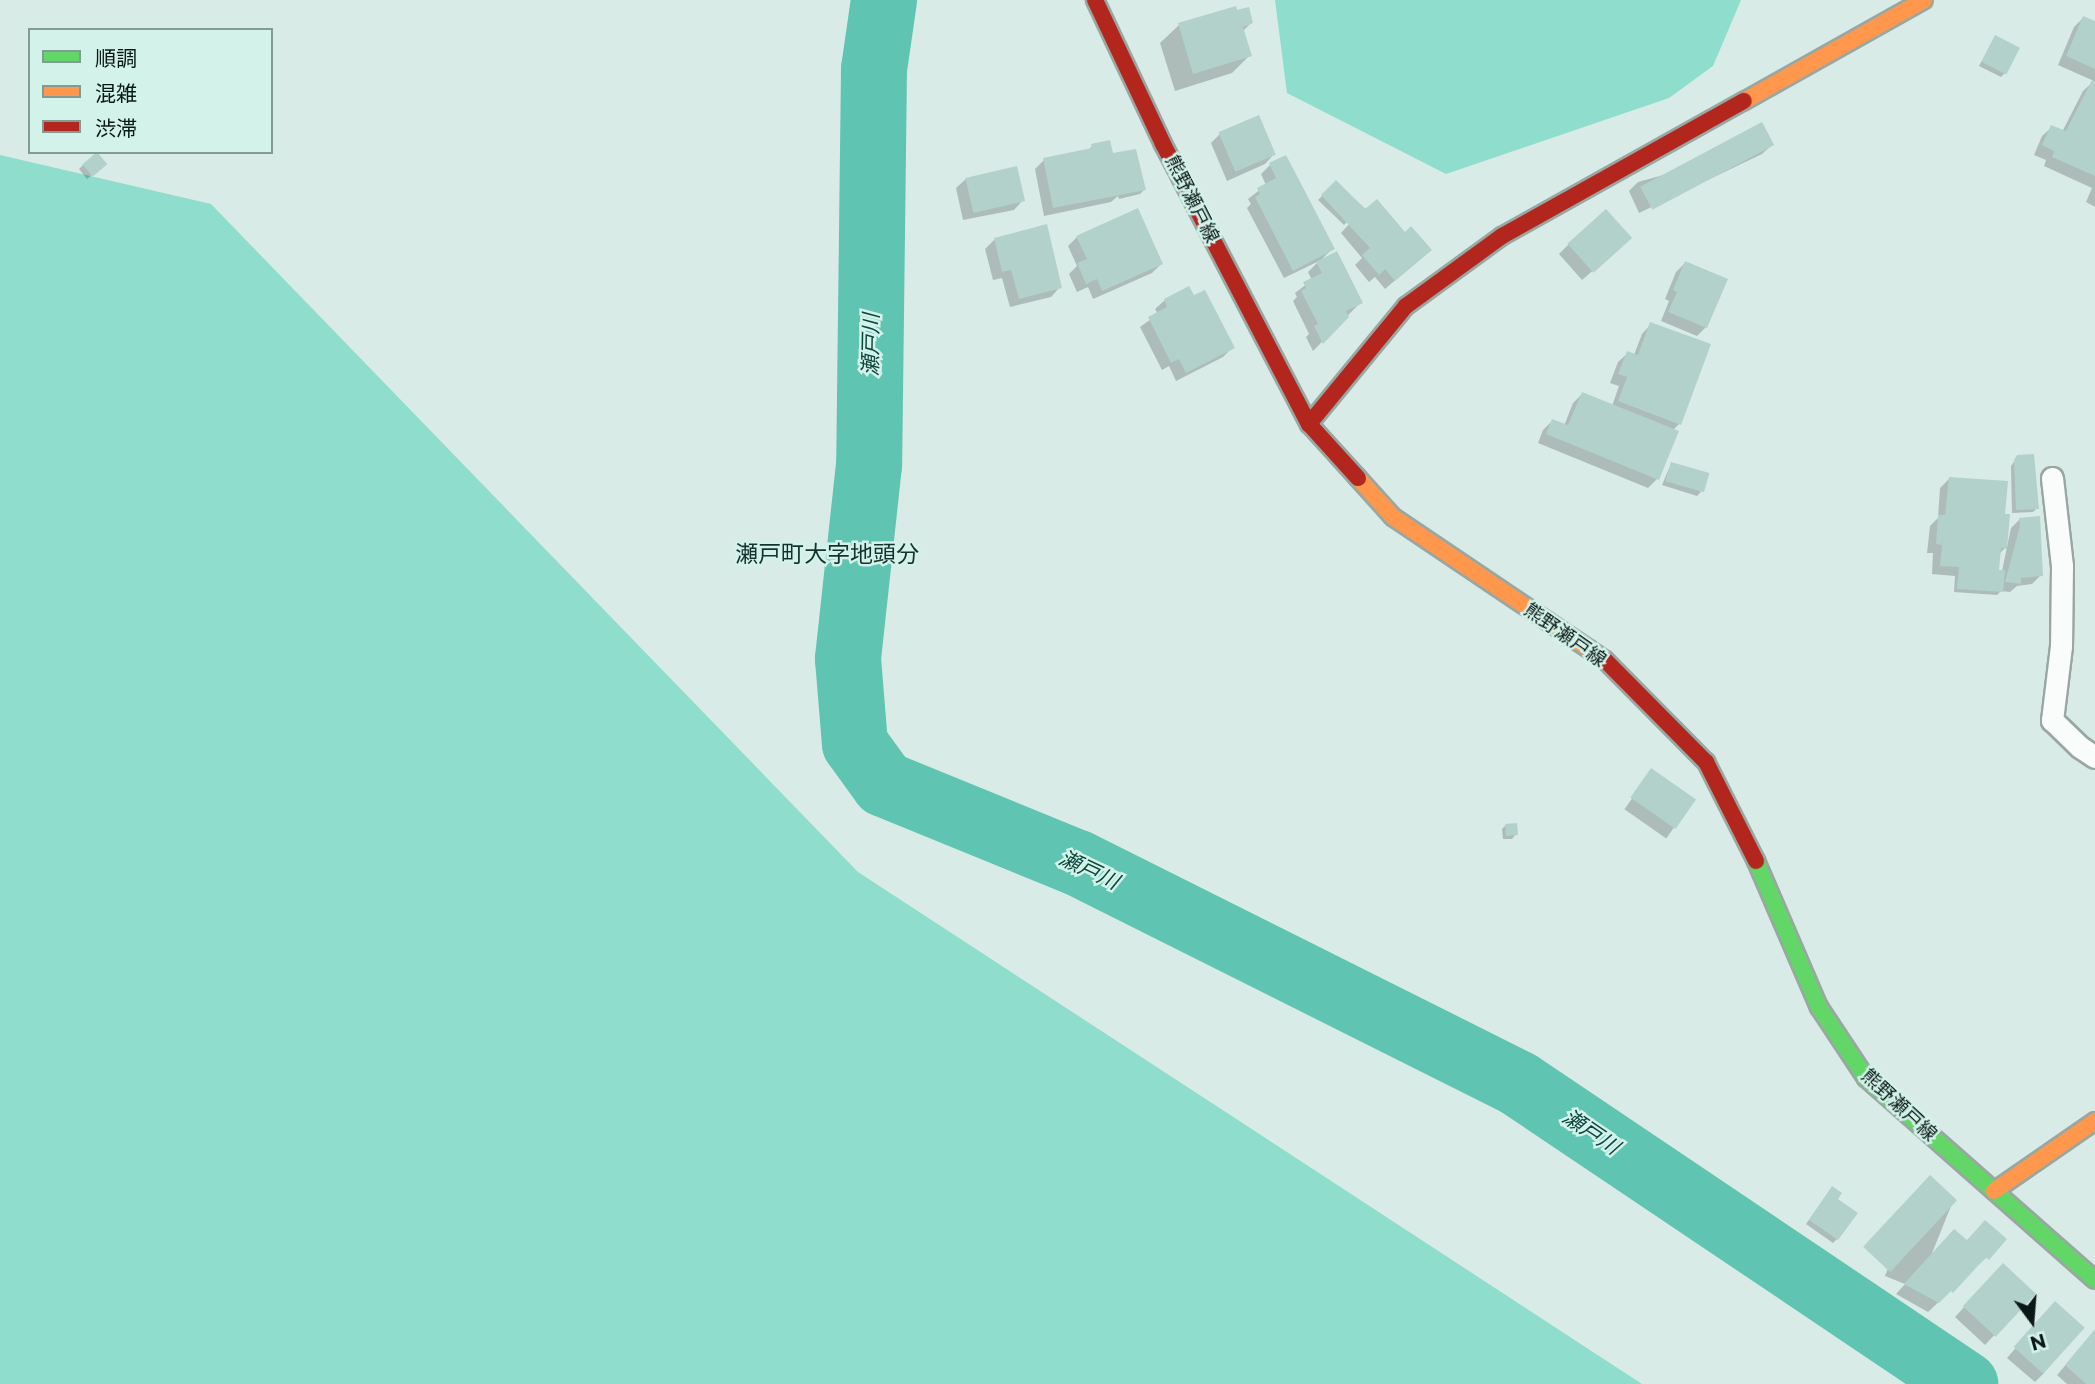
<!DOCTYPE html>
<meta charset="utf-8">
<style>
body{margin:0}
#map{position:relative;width:2095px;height:1384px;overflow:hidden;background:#d9ebe6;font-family:Montserrat,"Noto Sans JP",sans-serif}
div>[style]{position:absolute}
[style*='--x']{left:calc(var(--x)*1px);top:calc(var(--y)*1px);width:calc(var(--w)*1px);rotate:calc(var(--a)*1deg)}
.forest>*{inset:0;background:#8fddcd}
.shadow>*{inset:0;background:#0003;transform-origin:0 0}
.river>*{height:66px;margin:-33px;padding:0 33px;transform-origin:33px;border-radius:33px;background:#60c4b3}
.building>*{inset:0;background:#b1d1ca;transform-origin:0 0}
.roads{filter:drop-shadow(2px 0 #99a7a3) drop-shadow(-2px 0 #99a7a3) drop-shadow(0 2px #99a7a3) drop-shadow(0 -2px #99a7a3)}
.lane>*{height:21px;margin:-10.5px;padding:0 10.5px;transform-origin:10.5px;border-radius:10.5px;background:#f9fcfb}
.fast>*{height:16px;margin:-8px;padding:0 8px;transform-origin:8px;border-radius:8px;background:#63d668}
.slow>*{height:16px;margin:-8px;padding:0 8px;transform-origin:8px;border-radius:8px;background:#ff974d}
.jam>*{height:16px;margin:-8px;padding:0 8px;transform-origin:8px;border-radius:8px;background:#b3261e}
span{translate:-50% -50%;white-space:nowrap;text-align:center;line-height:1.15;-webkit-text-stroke:5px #d2f2ea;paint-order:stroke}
.street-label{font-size:19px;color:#0c1815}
.water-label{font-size:21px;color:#0e473d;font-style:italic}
.quarter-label{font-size:23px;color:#16322c}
.legend{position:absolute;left:28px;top:28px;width:245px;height:126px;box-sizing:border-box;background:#d2f2ea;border:2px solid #839b95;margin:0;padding:9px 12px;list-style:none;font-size:21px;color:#0c1815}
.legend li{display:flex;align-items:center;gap:14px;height:35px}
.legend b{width:35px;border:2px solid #839b95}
.north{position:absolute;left:1997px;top:1286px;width:70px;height:70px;-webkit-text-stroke:5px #d2f2ea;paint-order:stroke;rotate:164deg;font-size:19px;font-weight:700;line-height:28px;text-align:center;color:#0c1815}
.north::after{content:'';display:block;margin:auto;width:24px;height:32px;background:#0c1815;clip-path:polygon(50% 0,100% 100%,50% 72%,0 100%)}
</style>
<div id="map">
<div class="forest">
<i style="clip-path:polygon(1275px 0,1741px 0,1713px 66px,1669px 98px,1446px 174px,1287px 93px)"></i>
<i style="clip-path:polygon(0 155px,211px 204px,858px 872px,1642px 1384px,0 1384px)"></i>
</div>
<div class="shadow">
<i style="clip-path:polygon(2083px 18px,2095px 23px,2095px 207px,2086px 202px,2092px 188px,2044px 166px,2046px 160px,2034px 155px,2042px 136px,2052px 127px,2062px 132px,2083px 91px,2094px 81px,2058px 65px,2074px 27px)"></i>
<i style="clip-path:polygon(1251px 23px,1243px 31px,1250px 55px,1232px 73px,1175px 91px,1160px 43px,1179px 25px)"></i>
<i style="clip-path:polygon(1995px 37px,2005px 73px,2001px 77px,1979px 66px)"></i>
<i style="clip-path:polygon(1220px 134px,1274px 154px,1265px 164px,1227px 181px,1211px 143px)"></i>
<i style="clip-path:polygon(1772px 145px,1762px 154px,1639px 213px,1629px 191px,1638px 182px)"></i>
<i style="clip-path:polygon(1092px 146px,1112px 155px,1144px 190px,1140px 194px,1119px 199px,1118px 196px,1111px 202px,1044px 216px,1035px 169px,1044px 160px,1088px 151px)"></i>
<i style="clip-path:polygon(83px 165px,101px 168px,87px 179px,79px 169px)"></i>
<i style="clip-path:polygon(1270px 165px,1333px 248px,1320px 261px,1361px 302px,1313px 351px,1306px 337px,1309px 334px,1293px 301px,1297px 297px,1295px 293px,1312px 280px,1308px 272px,1319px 261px,1284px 278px,1247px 208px,1251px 204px,1248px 199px,1266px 185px,1261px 174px)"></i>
<i style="clip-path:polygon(966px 179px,1023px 200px,1014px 210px,963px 220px,956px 188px)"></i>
<i style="clip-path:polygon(1336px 182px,1420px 259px,1385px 289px,1375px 277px,1369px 282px,1355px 265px,1362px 258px,1341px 233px,1351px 222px,1349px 220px,1344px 225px,1318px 200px)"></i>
<i style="clip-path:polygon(1077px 237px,1161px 264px,1152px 273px,1093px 299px,1088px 287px,1077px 292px,1069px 274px,1077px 266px,1068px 246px)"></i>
<i style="clip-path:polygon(995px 239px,1060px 287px,1051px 297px,1010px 307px,1002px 278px,993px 280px,985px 249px)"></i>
<i style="clip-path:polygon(1568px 245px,1620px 247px,1582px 280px,1559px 254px)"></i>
<i style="clip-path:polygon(1685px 263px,1706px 327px,1697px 336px,1661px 321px,1669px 301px,1665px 299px,1676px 272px)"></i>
<i style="clip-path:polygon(1165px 300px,1232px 348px,1223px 357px,1176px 381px,1169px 366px,1162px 370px,1140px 327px,1158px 314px,1155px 309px)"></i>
<i style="clip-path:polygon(1651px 324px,1679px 424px,1673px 430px,1657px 479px,1648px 488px,1538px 443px,1543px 430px,1552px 421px,1564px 426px,1573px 403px,1582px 394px,1612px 406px,1619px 386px,1610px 383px,1618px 362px,1628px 353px,1634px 355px,1642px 334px)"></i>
<i style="clip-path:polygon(2018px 456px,2037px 508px,2033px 512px,2012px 513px,2011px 466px)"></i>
<i style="clip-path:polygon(1671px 464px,1701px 492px,1697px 496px,1662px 485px)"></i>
<i style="clip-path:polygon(1949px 479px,2004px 516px,2005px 548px,1998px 555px,1997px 571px,2002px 571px,2011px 528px,2020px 519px,2041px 575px,2032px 584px,2017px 586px,2010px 592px,2001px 591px,1997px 595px,1954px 592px,1955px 576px,1932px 574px,1933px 553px,1927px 553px,1930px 526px,1938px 518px,1940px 488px)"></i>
<i style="left:1652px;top:770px;width:51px;height:48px;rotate:35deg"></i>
<i style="clip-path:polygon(1506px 825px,1516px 834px,1512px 839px,1503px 839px,1502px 829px)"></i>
<i style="left:1921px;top:1187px;width:35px;height:96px;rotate:22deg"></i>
<i style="clip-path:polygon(1828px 1193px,1836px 1200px,1837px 1239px,1833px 1243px,1806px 1224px)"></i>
<i style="clip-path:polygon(1945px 1240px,1967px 1242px,2005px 1240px,1928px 1312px,1896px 1294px)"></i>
<i style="clip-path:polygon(1994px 1275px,2033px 1294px,1985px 1345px,1955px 1317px)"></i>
<i style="clip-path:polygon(2046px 1313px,2044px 1373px,2035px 1382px,2007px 1358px)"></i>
<i style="clip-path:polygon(2095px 1331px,2095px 1384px,2067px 1384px,2057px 1375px)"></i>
</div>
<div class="river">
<i style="--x:884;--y:0;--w:70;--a:98.2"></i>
<i style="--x:874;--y:69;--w:396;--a:90.7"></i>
<i style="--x:869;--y:465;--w:195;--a:96.2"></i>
<i style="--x:848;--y:659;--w:85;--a:85.3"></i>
<i style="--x:855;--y:744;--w:49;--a:54.1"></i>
<i style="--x:884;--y:784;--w:209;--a:22.2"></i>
<i style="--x:1078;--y:863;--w:493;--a:26.6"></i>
<i style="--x:1519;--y:1084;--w:538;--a:33.93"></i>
</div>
<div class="building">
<i style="clip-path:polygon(1236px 6px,1237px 10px,1249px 7px,1253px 23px,1243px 27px,1252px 56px,1193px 74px,1178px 23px)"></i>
<i style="clip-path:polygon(2083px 16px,2095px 21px,2095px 69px,2066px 56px)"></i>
<i style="left:1995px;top:35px;width:28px;height:30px;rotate:27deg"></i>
<i style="clip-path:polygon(2092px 80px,2095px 82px,2095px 176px,2052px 157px,2054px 151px,2042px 145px,2051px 125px,2066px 131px)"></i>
<i style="left:1259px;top:115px;width:43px;height:44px;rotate:67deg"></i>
<i style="left:1762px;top:122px;width:26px;height:138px;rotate:62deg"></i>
<i style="clip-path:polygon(1110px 140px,1113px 153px,1136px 149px,1146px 190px,1053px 208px,1043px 158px,1092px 148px,1091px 144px)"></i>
<i style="left:97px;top:152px;width:16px;height:19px;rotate:50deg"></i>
<i style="clip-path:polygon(1286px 155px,1335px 249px,1293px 271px,1255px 197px,1260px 194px,1257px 188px,1276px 178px,1269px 163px)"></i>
<i style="left:1017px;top:166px;width:36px;height:53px;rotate:77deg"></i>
<i style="clip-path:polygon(1336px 180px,1365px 209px,1377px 199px,1405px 232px,1411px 226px,1432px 250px,1395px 281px,1385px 269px,1379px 275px,1362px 255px,1370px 248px,1321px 195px)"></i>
<i style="clip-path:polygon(1138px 208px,1163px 264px,1102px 291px,1097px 279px,1086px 284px,1077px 263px,1087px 259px,1076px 236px)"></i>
<i style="left:1606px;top:209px;width:39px;height:52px;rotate:48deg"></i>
<i style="clip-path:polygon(1047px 224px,1062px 288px,1019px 299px,1011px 270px,1002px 272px,994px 238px)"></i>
<i style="clip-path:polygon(1337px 251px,1363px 303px,1346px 311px,1349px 317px,1323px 344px,1314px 326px,1318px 324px,1301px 291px,1306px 288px,1303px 282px,1322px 273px,1316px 262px)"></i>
<i style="clip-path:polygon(1685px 261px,1728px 279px,1707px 328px,1668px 312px,1677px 292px,1673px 290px)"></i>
<i style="clip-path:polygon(1189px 286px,1194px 295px,1205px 290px,1235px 348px,1186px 373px,1179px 359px,1171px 363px,1148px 317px,1167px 307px,1164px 299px)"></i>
<i style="clip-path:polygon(1650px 322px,1711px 344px,1681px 425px,1618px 401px,1627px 377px,1618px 374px,1627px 351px,1638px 355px)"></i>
<i style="clip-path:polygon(1582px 392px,1679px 431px,1659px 480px,1546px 434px,1552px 419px,1568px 425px)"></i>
<i style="clip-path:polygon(2034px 454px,2039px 509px,2016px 510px,2014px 460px,2017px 455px)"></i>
<i style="left:1671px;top:462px;width:40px;height:20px;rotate:16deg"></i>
<i style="clip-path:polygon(1949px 477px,2008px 481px,2005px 514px,2010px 514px,2007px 549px,2001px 548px,1999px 570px,2005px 570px,2003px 592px,1957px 589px,1959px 567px,1940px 566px,1942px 545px,1936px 544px,1938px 515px,1945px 515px)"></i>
<i style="clip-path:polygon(2040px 516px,2043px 576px,2021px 578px,2021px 584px,2005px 582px,2020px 526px,2019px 518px)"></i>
<i style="left:1651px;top:768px;width:55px;height:36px;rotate:35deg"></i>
<i style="left:1517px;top:823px;width:12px;height:12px;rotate:85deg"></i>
<i style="left:1930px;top:1175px;width:37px;height:98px;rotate:43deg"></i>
<i style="clip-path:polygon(1832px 1186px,1842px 1193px,1838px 1199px,1858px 1213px,1838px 1240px,1809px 1220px)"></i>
<i style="clip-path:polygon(1985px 1220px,2007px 1239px,1989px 1260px,1986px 1257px,1953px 1293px,1951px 1291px,1939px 1303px,1904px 1284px,1954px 1229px,1967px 1240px)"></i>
<i style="left:2003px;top:1263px;width:45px;height:59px;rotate:43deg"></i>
<i style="left:2055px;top:1301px;width:40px;height:62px;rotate:42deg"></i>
<i style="clip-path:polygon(2095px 1329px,2095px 1384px,2086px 1384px,2065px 1365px)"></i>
</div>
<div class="roads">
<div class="lane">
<i style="--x:2052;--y:478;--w:89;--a:83.5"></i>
<i style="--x:2062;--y:566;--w:80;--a:90.7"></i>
<i style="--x:2061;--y:646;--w:75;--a:96.9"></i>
<i style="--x:2052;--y:720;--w:39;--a:44"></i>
<i style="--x:2080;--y:747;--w:18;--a:34"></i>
</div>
<div class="fast">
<i style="--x:1756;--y:861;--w:159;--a:66.7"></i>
<i style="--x:1819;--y:1007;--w:85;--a:56.5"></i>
<i style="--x:1866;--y:1078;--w:305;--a:41.4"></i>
</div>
<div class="slow">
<i style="--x:1744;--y:101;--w:206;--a:-29.3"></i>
<i style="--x:1358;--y:478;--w:52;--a:48.1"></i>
<i style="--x:1393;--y:517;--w:236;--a:34"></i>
<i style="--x:1994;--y:1191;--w:123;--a:-34.7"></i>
</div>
<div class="jam">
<i style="--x:1095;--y:0;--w:159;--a:64.7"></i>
<i style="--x:1163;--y:144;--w:316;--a:62.5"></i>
<i style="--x:1309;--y:424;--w:73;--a:47.8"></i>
<i style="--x:1309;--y:424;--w:153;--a:-50.6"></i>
<i style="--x:1406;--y:306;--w:119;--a:-36.1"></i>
<i style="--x:1502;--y:236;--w:277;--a:-29.2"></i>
<i style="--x:1589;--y:649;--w:19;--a:35"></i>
<i style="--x:1605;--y:660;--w:144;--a:45.3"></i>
<i style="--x:1706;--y:762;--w:111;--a:63.2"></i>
</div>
</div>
<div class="street-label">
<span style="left:1192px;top:199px;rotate:63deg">熊野瀬戸線</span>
<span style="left:1565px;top:635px;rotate:35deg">熊野瀬戸線</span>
<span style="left:1899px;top:1105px;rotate:43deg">熊野瀬戸線</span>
</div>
<div class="water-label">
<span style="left:871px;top:345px;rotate:-89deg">瀬戸川</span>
<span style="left:1089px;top:870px;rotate:25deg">瀬戸川</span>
<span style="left:1591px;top:1132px;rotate:34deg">瀬戸川</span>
</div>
<div class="quarter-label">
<span style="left:827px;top:554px">瀬戸町大字地頭分</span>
</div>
<ul class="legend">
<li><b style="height:9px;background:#63d668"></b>順調</li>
<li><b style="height:9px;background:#ff974d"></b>混雑</li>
<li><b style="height:9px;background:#b3261e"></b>渋滞</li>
</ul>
<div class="north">N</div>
</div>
